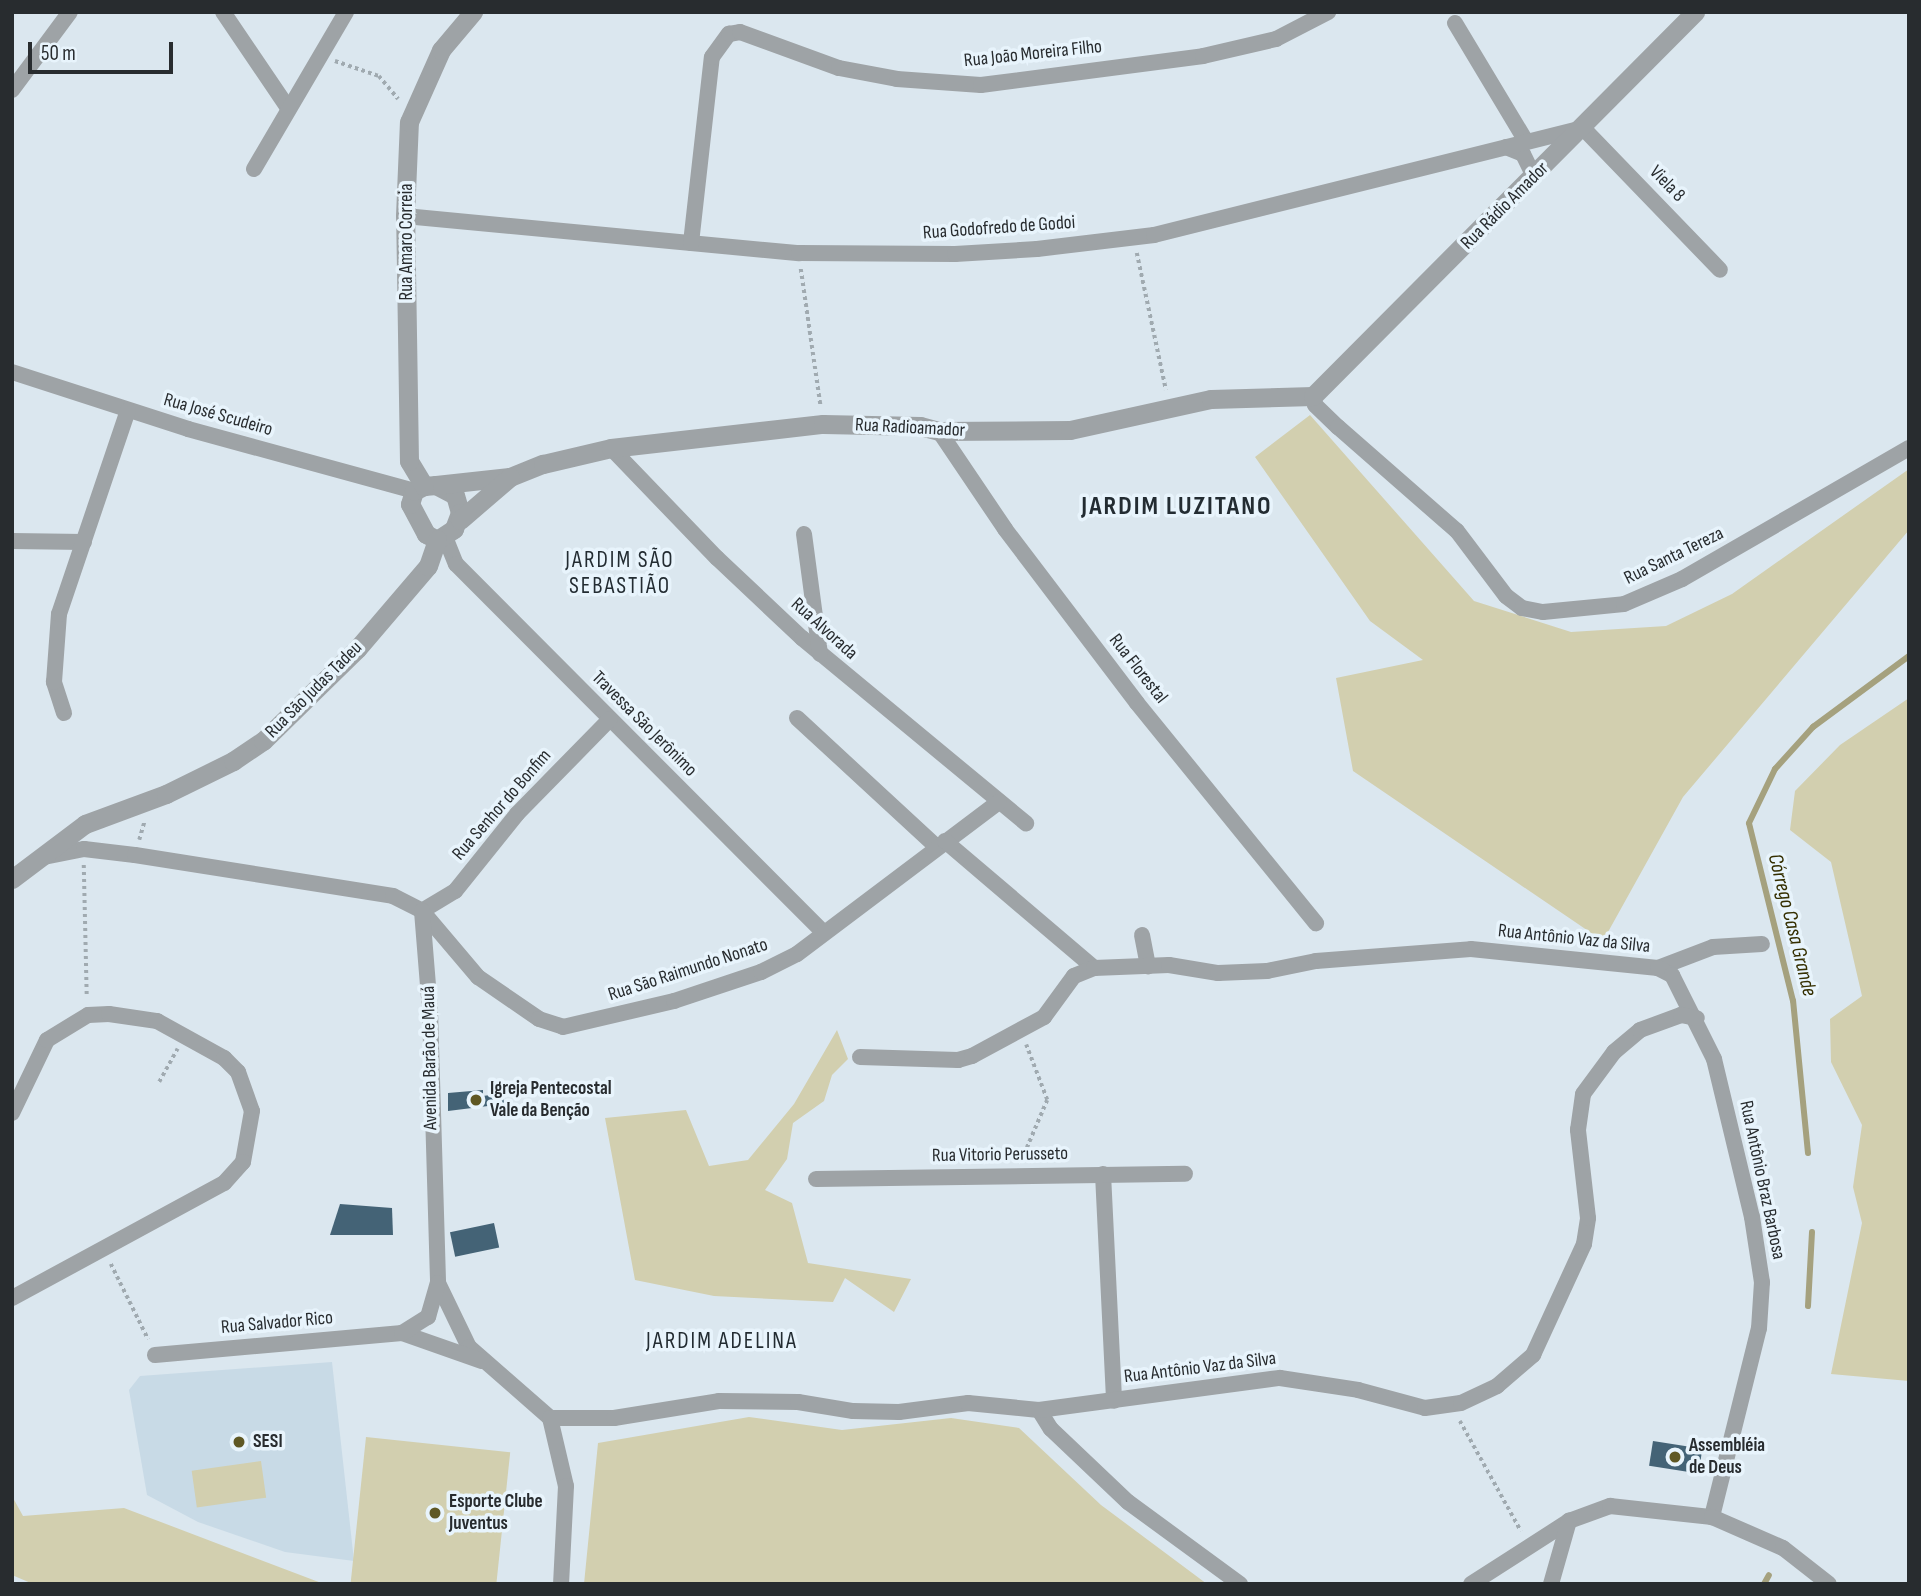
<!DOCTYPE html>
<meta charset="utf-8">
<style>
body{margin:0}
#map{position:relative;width:1921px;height:1596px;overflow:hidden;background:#dbe7ef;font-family:"Sofia Sans Condensed",sans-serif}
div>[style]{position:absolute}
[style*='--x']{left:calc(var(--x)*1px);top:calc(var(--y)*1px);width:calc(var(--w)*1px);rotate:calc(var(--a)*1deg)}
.built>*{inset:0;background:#c8dae6}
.green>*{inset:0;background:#d2cfaf;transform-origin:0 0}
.stream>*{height:6px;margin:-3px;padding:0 3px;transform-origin:3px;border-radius:3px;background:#a5a17e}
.building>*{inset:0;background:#446376;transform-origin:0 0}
.path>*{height:3.5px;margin-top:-1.75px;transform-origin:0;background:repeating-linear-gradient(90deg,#a0aab0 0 3.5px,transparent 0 7px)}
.minor>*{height:16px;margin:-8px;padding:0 8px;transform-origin:8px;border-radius:8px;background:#9ea3a6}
.tertiary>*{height:19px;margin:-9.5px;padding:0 9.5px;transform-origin:9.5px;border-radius:9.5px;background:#9ea3a6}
.dots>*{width:19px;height:19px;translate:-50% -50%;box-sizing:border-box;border:4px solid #e8f4fc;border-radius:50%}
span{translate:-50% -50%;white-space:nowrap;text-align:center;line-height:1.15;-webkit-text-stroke:7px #e8f4fc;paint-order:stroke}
.street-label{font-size:19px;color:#282c2f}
.poi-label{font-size:19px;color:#282c2f;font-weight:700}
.left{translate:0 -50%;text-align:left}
.water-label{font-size:21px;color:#352f01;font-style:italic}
.quarter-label{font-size:23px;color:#232c32;letter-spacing:2px}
.district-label{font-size:26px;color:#232c32;font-weight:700;letter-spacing:2px}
.frame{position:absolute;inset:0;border:14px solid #282c2f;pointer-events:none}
.scale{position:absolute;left:28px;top:42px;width:145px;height:32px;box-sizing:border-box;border:4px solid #282c2f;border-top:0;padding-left:9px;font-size:21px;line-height:24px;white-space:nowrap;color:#282c2f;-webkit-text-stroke:5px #e8f4fc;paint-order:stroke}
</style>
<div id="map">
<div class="built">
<i style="clip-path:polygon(332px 1362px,354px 1561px,285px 1552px,198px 1522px,147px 1495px,129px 1390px,140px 1376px)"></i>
</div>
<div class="green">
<i style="clip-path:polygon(1310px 415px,1474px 601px,1571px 632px,1666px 626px,1732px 594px,1909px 469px,1909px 530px,1683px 797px,1603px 941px,1353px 771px,1336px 678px,1423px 660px,1370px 621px,1255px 457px)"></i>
<i style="clip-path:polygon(1909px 698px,1909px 1381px,1831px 1374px,1862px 1223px,1853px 1187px,1862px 1125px,1831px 1062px,1830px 1019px,1862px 996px,1831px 862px,1790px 830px,1795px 791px,1840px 745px)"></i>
<i style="clip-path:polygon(837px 1030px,848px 1059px,832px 1075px,824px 1101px,793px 1123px,787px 1159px,765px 1190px,792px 1203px,808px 1263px,911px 1279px,894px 1312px,845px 1278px,833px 1302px,714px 1296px,635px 1280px,605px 1118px,686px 1110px,709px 1166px,748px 1160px,794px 1104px)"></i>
<i style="clip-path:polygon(749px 1417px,842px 1430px,951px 1418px,1019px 1428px,1101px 1505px,1207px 1584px,584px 1584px,598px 1443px)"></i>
<i style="left:366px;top:1437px;width:145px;height:147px;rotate:6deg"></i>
<i style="left:261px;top:1461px;width:37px;height:70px;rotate:82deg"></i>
<i style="clip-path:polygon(12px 1496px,23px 1516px,124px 1508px,324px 1584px,33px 1584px,12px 1575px)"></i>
</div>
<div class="stream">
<i style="--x:1808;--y:1153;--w:153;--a:-95.6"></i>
<i style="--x:1793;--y:1001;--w:183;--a:-103.9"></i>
<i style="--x:1749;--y:823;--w:60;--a:-64.3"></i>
<i style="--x:1775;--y:769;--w:57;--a:-47.9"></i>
<i style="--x:1813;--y:727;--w:119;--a:-36.5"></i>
<i style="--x:1808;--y:1306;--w:74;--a:-86.9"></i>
<i style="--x:1764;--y:1584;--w:10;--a:-61"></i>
</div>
<div class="building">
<i style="clip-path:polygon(483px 1090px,483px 1096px,503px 1093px,504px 1104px,448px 1111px,448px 1093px)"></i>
<i style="clip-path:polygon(340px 1204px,392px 1208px,393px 1235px,330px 1235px)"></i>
<i style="left:494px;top:1223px;width:25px;height:45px;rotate:78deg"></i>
<i style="left:1653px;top:1441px;width:50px;height:25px;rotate:9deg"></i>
</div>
<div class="path">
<i style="--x:335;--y:61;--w:46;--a:18.8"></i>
<i style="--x:379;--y:76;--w:30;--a:50"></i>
<i style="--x:1137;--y:253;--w:140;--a:78"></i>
<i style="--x:801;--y:269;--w:139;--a:81.8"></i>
<i style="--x:139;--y:840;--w:18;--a:-74"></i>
<i style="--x:84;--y:865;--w:132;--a:88.7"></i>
<i style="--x:159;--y:1082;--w:38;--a:-61"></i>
<i style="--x:1021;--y:1161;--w:66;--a:-66.9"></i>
<i style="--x:1047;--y:1100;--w:59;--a:-110.9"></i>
<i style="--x:111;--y:1264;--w:84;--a:63.7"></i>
<i style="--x:1460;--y:1421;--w:126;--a:61"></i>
</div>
<div class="minor">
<i style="--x:223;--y:12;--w:116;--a:55.9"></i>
<i style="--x:1455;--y:23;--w:138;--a:59"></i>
<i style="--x:12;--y:90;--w:97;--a:-53.4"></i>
<i style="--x:1506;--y:147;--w:18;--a:22"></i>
<i style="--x:1523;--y:154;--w:25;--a:64"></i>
<i style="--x:254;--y:169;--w:182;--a:-59.6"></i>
<i style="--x:405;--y:216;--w:396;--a:5.4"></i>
<i style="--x:799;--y:253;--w:156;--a:0.4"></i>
<i style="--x:955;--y:254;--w:82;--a:-3.5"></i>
<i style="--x:1037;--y:249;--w:118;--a:-6.8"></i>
<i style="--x:1154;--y:235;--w:442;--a:-14"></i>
<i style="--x:1583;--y:128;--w:197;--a:46"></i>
<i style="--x:691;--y:243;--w:187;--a:-83.6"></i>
<i style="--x:712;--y:57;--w:29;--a:-54"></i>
<i style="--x:729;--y:34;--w:11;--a:-10"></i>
<i style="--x:740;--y:32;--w:105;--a:20"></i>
<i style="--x:839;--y:68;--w:59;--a:10.7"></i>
<i style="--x:897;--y:79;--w:84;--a:4.1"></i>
<i style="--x:981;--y:85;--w:224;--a:-7.4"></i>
<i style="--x:1203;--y:56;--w:75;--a:-13.1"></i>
<i style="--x:1276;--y:39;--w:59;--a:-27.4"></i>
<i style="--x:12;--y:372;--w:185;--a:17.9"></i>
<i style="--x:188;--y:429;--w:234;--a:15.3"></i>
<i style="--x:1313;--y:396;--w:9;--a:77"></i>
<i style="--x:1315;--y:405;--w:32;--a:44"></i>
<i style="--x:1338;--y:427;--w:158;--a:41.2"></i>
<i style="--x:1457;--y:531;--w:81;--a:53"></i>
<i style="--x:1506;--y:596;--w:20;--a:37"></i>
<i style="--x:1522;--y:608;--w:21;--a:11"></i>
<i style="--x:1543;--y:612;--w:81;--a:-5.6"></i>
<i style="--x:1624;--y:604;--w:63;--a:-23.3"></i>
<i style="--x:1682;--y:579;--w:262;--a:-30"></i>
<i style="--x:939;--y:431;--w:118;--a:56"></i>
<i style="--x:1005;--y:529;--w:218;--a:52.8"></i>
<i style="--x:1137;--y:703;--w:284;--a:50.9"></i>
<i style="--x:611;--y:448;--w:153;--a:46.1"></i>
<i style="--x:717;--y:558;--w:117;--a:43.3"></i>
<i style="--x:802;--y:638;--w:291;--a:39.6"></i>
<i style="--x:804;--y:534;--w:121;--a:82.4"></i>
<i style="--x:445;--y:537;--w:29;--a:68"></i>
<i style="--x:456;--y:564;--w:521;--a:45.08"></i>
<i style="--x:12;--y:541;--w:72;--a:0.8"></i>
<i style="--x:64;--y:713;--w:33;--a:-108"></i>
<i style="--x:54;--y:682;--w:68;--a:-85.8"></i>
<i style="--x:59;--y:614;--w:215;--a:-71.3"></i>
<i style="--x:797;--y:718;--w:190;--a:42.7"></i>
<i style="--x:610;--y:719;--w:133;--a:134.4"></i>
<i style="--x:517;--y:814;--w:99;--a:128.8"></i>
<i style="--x:455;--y:891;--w:39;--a:149"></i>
<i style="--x:422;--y:911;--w:87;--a:49.7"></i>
<i style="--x:478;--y:977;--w:74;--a:34.5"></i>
<i style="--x:539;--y:1019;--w:25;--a:18"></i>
<i style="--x:563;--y:1027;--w:114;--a:-13.2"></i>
<i style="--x:674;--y:1001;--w:92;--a:-18.4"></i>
<i style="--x:761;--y:972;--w:40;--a:-26.6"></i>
<i style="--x:797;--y:954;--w:253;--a:-37"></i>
<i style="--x:945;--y:841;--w:196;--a:40.4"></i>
<i style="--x:44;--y:857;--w:41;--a:-11.3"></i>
<i style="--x:84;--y:849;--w:51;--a:6.7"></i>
<i style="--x:135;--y:855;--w:261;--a:9"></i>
<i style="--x:393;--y:896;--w:33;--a:27"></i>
<i style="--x:422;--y:911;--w:100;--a:85.4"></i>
<i style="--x:430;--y:1011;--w:272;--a:88.3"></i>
<i style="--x:438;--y:1283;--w:71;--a:64.2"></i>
<i style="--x:469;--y:1347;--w:108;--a:41.2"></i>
<i style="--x:550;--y:1418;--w:70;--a:76.8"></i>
<i style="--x:566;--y:1486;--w:98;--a:92.9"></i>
<i style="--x:1142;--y:935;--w:32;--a:79"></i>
<i style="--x:1658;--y:968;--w:59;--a:-20.9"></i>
<i style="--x:1713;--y:947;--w:49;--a:-3.5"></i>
<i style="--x:860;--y:1057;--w:98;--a:1.8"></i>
<i style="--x:958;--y:1060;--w:15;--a:-16"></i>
<i style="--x:972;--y:1056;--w:82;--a:-28.4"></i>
<i style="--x:1044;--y:1017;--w:51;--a:-53.8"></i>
<i style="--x:1074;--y:976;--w:22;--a:-22"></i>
<i style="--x:1094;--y:968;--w:75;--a:-2.3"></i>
<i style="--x:1169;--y:965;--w:50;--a:9.3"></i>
<i style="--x:1218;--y:973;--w:49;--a:-2.3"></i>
<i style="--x:1267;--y:971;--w:50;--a:-11.5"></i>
<i style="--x:1316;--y:961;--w:155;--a:-4.4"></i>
<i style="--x:1471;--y:949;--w:188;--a:5.8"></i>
<i style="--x:1658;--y:968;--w:16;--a:27"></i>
<i style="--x:1672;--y:975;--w:94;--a:63.4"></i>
<i style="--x:1714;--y:1059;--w:163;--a:76.5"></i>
<i style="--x:1752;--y:1217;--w:66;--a:81.3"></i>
<i style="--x:1762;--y:1282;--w:46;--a:93.7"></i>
<i style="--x:1759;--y:1328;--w:195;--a:104"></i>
<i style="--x:12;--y:1113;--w:81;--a:-64.4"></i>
<i style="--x:47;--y:1040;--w:48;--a:-31.4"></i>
<i style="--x:88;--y:1015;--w:21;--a:-3"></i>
<i style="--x:109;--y:1014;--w:49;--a:8.3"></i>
<i style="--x:157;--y:1021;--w:77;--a:28.9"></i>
<i style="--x:224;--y:1058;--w:20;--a:45"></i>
<i style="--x:238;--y:1072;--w:41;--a:70.3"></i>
<i style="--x:252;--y:1111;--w:52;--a:100"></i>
<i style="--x:243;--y:1162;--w:28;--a:132"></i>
<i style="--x:224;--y:1183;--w:241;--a:151.5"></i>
<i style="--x:1103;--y:1174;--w:227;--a:87.2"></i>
<i style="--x:816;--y:1179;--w:369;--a:-0.8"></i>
<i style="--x:402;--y:1333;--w:85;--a:19.3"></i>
<i style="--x:155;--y:1355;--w:248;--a:-5.1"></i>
<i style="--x:402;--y:1333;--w:31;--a:-32"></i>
<i style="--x:428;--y:1317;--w:35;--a:-74"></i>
<i style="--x:1039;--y:1410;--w:22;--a:58"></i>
<i style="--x:1051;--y:1429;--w:106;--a:43.5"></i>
<i style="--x:1128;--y:1502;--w:139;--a:36.2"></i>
<i style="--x:550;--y:1418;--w:64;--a:0"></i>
<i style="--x:614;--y:1418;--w:106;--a:-9.2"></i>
<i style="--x:719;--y:1401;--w:79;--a:0.7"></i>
<i style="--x:798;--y:1402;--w:56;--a:9.3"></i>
<i style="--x:853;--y:1411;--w:46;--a:1.2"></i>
<i style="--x:899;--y:1412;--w:70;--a:-7.4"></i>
<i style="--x:968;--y:1403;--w:71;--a:5.6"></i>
<i style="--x:1039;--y:1410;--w:243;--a:-7.6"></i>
<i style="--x:1280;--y:1378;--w:79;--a:8.7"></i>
<i style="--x:1358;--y:1390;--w:69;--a:15"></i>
<i style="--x:1425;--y:1408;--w:36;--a:-8"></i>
<i style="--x:1461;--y:1403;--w:40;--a:-25"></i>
<i style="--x:1497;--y:1386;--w:48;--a:-40.7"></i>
<i style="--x:1533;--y:1355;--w:122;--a:-65.3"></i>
<i style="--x:1584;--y:1244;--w:26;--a:-81"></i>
<i style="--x:1588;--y:1218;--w:89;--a:-96.5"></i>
<i style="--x:1578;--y:1130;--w:36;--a:-82"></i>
<i style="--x:1583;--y:1094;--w:52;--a:-53.6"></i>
<i style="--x:1614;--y:1052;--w:34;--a:-40"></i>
<i style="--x:1640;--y:1030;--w:44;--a:-20.1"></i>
<i style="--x:1681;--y:1015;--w:16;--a:11"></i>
<i style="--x:1471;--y:1584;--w:117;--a:-32.7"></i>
<i style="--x:1569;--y:1521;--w:44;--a:-20.1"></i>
<i style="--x:1610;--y:1506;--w:103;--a:6.2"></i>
<i style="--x:1712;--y:1517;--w:77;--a:23.6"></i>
<i style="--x:1783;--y:1548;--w:58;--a:38"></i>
<i style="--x:1551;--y:1584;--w:66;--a:-74.1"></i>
</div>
<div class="tertiary">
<i style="--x:436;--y:485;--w:21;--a:28"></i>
<i style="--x:455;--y:495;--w:19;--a:74"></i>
<i style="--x:460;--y:513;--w:17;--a:111"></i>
<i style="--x:454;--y:529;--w:20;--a:147"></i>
<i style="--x:437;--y:540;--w:13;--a:-151"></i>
<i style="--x:426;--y:534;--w:34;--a:-118"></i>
<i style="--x:410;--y:504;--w:14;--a:-73"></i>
<i style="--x:414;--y:491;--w:11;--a:-27"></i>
<i style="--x:424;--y:486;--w:12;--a:-5"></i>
<i style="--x:436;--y:485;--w:74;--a:-6.2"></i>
<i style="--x:510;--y:477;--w:35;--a:-22"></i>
<i style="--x:543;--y:464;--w:70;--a:-13.2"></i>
<i style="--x:611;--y:448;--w:213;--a:-6.5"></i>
<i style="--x:823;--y:424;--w:97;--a:1.2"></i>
<i style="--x:920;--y:426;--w:20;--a:15"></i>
<i style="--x:939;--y:431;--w:131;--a:-0.4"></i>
<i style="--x:1070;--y:430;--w:144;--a:-12.4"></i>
<i style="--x:1211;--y:399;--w:102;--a:-1.7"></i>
<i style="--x:1313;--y:396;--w:542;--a:-45.15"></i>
<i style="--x:424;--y:486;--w:29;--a:-121"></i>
<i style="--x:409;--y:461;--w:245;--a:-90.9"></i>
<i style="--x:405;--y:216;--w:94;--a:-87.6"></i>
<i style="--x:409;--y:122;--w:79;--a:-66"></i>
<i style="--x:441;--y:50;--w:50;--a:-49.9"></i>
<i style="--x:460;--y:520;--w:66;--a:-40.7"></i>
<i style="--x:12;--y:879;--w:91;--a:-37"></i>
<i style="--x:85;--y:824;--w:86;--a:-20.3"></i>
<i style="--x:166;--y:794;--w:75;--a:-26.2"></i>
<i style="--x:233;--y:761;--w:36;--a:-34"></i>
<i style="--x:263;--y:741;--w:132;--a:-44.4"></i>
<i style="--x:357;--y:649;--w:109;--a:-49.5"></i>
<i style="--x:428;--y:566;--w:28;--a:-71"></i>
</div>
<div class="dots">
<i style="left:476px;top:1100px;background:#5f5824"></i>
<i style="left:239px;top:1442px;background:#5f5824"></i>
<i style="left:1675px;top:1457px;background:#5f5824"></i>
<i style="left:435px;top:1513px;background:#5f5824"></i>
</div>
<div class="street-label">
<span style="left:1033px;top:54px;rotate:-6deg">Rua João Moreira Filho</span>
<span style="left:1667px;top:184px;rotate:46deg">Viela 8</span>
<span style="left:1505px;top:206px;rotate:-45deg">Rua Rádio Amador</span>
<span style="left:999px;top:228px;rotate:-4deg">Rua Godofredo de Godoi</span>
<span style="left:407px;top:242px;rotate:-90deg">Rua Amaro Correia</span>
<span style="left:218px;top:415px;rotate:16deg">Rua José Scudeiro</span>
<span style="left:910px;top:428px;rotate:3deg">Rua Radioamador</span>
<span style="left:1674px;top:556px;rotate:-26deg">Rua Santa Tereza</span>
<span style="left:824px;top:629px;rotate:42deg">Rua Alvorada</span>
<span style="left:1138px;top:669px;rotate:52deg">Rua Florestal</span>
<span style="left:314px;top:690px;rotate:-45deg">Rua São Judas Tadeu</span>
<span style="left:644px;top:724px;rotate:45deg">Travessa São Jerônimo</span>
<span style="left:502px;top:805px;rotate:-49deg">Rua Senhor do Bonfim</span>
<span style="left:1574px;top:939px;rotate:6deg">Rua Antônio Vaz da Silva</span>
<span style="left:688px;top:970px;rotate:-18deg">Rua São Raimundo Nonato</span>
<span style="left:430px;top:1058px;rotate:-91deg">Avenida Barão de Mauá</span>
<span style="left:1000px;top:1155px;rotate:-1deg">Rua Vitorio Perusseto</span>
<span style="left:1762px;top:1180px;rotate:78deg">Rua Antônio Braz Barbosa</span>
<span style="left:277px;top:1323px;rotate:-5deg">Rua Salvador Rico</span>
<span style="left:1200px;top:1368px;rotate:-7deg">Rua Antônio Vaz da Silva</span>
</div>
<div class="poi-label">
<span class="left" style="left:490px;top:1100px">Igreja Pentecostal<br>Vale da Benção</span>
<span class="left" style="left:253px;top:1442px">SESI</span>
<span class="left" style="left:1689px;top:1457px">Assembléia<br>de Deus</span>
<span class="left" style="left:449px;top:1513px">Esporte Clube<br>Juventus</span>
</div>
<div class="water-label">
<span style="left:1792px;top:925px;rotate:76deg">Córrego Casa Grande</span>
</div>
<div class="quarter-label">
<span style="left:620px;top:573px">JARDIM SÃO<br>SEBASTIÃO</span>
<span style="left:722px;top:1341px">JARDIM ADELINA</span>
</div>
<div class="district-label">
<span style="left:1177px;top:507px">JARDIM LUZITANO</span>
</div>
<div class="frame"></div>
<div class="scale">50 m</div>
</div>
